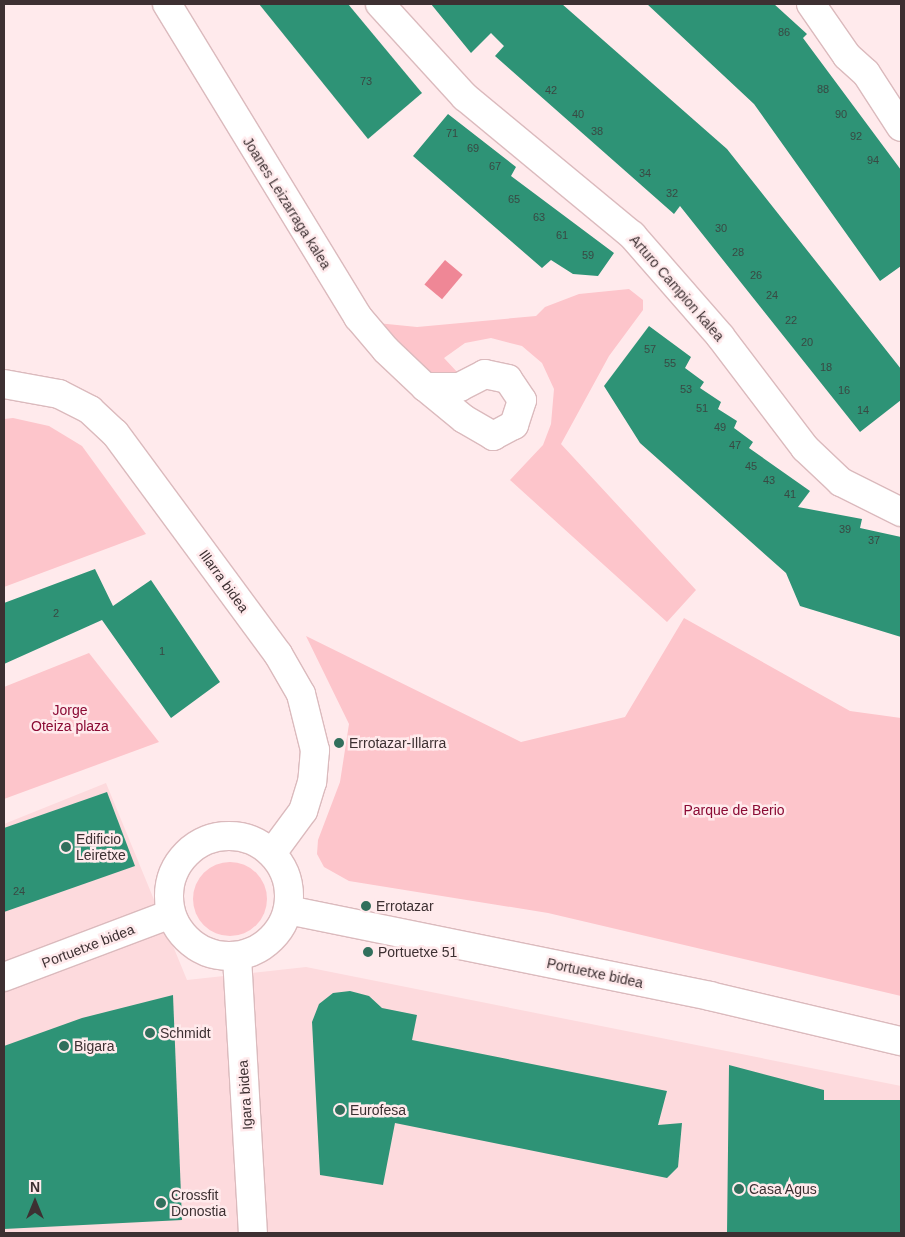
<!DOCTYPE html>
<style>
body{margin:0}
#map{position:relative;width:905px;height:1237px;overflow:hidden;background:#ffeaec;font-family:Helvetica,sans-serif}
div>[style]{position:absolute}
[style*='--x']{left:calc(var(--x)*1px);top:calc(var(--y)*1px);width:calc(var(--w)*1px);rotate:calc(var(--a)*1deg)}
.built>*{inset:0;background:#fddadd}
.green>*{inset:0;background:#fdc5cb}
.round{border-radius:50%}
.water>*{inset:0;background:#ef8796;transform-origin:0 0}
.building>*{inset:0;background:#2e9376}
.roads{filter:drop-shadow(1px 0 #dbbabd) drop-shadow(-1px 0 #dbbabd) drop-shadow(0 1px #dbbabd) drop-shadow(0 -1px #dbbabd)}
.minor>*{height:28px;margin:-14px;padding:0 14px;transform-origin:14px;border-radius:14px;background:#fff}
.minor>.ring{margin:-14px;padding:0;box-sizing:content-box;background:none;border:28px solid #fff;border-radius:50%}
.dots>*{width:14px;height:14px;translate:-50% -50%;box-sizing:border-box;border:2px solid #ffeaec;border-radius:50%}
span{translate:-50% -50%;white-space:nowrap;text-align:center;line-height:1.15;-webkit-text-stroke:5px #ffeaec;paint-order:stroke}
.number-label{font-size:11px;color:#394943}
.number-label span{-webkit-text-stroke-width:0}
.street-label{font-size:14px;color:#3d3032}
.park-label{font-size:14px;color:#8a0a34}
.poi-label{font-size:14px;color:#3d3032}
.left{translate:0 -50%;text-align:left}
.frame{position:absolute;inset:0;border:5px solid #3d3032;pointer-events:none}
.north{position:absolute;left:10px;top:1177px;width:50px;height:50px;-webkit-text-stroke:4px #ffeaec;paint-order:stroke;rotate:0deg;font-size:14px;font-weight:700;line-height:20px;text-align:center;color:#3d3032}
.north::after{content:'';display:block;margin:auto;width:18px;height:22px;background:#3d3032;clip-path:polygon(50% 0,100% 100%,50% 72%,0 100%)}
</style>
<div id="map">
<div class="built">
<i style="clip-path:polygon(106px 783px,187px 980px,306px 967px,901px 1086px,901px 1233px,4px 1233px,4px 824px)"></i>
</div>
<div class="green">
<i style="clip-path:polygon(629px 289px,643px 300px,643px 310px,609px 356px,561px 444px,696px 590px,667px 622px,510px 480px,543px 445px,551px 424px,554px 389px,542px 363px,522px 346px,491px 338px,465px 343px,444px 358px,458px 373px,429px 374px,377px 323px,417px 327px,536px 316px,545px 307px,579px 294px)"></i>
<i style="clip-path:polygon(13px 418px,49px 426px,82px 446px,146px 534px,4px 587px,4px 419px)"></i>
<i style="clip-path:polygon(684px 618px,850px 711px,901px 718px,901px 996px,548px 913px,349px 881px,324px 867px,317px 854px,318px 840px,340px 782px,349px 724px,306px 636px,521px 742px,625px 717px)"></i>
<i style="clip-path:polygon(89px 653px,159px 742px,4px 799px,4px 687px)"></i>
<i class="round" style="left:193px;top:862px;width:74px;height:74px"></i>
</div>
<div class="water">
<i style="left:445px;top:260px;width:23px;height:32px;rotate:40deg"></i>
</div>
<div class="building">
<i style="clip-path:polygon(259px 4px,348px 4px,422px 93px,368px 139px)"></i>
<i style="clip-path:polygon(431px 4px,562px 4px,727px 149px,901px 369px,901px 400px,860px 432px,680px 206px,674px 214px,495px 56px,504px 46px,491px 33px,471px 53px)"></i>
<i style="clip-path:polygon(647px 4px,774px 4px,807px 34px,803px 38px,901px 170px,901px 266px,880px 281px,754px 104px)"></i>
<i style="clip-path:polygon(448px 114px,516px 167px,511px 176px,614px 253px,598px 276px,573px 274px,551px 260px,542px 268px,413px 156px)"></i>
<i style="clip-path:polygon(649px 326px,691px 357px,685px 368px,704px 382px,700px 388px,721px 402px,718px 409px,737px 421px,734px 428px,753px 442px,749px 448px,810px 491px,798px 507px,862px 519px,860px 528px,901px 537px,901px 637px,800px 606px,786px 573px,640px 443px,604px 386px)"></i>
<i style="clip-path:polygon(95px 569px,113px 606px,151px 580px,220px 682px,171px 718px,102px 620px,4px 664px,4px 603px)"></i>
<i style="clip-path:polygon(107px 792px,135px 866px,4px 912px,4px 828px)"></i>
<i style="clip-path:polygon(350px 991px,369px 996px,382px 1008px,417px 1015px,412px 1040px,667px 1091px,658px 1125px,682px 1123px,678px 1167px,667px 1178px,395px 1123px,383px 1185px,320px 1175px,312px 1022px,319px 1004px,333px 993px)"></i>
<i style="clip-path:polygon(173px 995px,182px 1220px,4px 1229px,4px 1046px,82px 1018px)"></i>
<i style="clip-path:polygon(729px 1065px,824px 1090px,824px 1100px,901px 1100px,901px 1233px,727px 1233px)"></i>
</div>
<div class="roads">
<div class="minor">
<i style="--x:167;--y:4;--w:367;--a:58.6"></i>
<i style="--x:358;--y:317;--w:43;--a:49.7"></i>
<i style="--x:386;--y:350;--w:54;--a:43.5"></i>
<i style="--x:425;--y:387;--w:50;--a:39.4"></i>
<i style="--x:464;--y:419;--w:34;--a:30"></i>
<i style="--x:493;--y:436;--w:24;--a:-28"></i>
<i style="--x:514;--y:425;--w:26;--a:-72"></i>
<i style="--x:522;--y:400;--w:25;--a:-124"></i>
<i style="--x:508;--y:379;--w:24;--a:-168"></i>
<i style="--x:485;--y:374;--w:28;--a:153"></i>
<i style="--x:460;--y:387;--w:35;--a:180"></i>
<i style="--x:380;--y:4;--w:126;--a:47.6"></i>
<i style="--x:465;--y:97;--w:217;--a:39.6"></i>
<i style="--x:632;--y:235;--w:134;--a:48.9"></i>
<i style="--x:720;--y:336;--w:141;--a:52.8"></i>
<i style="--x:805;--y:448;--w:50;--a:43.4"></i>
<i style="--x:841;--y:482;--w:67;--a:26.6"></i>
<i style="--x:811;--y:4;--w:63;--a:55.3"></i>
<i style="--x:847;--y:56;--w:25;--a:42"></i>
<i style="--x:866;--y:73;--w:64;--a:57.1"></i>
<i style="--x:4;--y:384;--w:56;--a:10.3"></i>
<i style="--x:59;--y:394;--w:35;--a:27"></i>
<i style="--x:90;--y:410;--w:34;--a:43"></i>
<i style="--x:115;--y:433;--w:275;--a:53.6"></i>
<i style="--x:278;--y:654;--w:46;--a:60.1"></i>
<i style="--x:301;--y:694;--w:58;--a:76"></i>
<i style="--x:315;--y:750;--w:32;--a:95"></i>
<i style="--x:312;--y:782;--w:30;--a:107"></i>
<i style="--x:303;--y:811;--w:52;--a:126.4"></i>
<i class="ring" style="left:169px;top:836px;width:92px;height:92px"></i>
<i style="--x:288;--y:910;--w:431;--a:11.5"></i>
<i style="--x:710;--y:996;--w:196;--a:13.3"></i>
<i style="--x:237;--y:957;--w:276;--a:86.7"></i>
<i style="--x:4;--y:977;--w:178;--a:-20.7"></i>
</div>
</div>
<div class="dots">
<i style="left:339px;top:743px;background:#316f5c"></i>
<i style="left:66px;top:847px;background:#316f5c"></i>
<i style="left:366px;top:906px;background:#316f5c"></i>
<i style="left:368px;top:952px;background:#316f5c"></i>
<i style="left:150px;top:1033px;background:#316f5c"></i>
<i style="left:64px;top:1046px;background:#316f5c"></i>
<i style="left:340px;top:1110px;background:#316f5c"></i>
<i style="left:739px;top:1189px;background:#316f5c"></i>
<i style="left:161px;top:1203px;background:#316f5c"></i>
</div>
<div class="number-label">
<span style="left:784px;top:32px">86</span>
<span style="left:366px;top:81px">73</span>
<span style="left:823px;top:89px">88</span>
<span style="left:551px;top:90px">42</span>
<span style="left:578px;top:114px">40</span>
<span style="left:841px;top:114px">90</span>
<span style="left:597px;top:131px">38</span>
<span style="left:452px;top:133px">71</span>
<span style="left:856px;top:136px">92</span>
<span style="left:473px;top:148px">69</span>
<span style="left:873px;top:160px">94</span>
<span style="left:495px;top:166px">67</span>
<span style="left:645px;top:173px">34</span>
<span style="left:672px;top:193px">32</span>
<span style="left:514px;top:199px">65</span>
<span style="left:539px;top:217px">63</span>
<span style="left:721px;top:228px">30</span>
<span style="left:562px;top:235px">61</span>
<span style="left:738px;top:252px">28</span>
<span style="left:588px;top:255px">59</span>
<span style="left:756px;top:275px">26</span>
<span style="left:772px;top:295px">24</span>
<span style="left:791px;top:320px">22</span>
<span style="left:807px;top:342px">20</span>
<span style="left:650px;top:349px">57</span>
<span style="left:670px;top:363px">55</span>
<span style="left:826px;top:367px">18</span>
<span style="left:686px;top:389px">53</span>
<span style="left:844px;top:390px">16</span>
<span style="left:702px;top:408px">51</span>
<span style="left:863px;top:410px">14</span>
<span style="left:720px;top:427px">49</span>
<span style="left:735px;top:445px">47</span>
<span style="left:751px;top:466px">45</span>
<span style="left:769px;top:480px">43</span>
<span style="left:790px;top:494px">41</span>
<span style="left:845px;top:529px">39</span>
<span style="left:874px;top:540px">37</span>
<span style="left:56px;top:613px">2</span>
<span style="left:162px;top:651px">1</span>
<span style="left:19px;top:891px">24</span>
</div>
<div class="street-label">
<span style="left:287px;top:203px;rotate:58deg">Joanes Leizarraga kalea</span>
<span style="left:677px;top:288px;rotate:49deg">Arturo Campion kalea</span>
<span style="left:224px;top:581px;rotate:54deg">Illarra bidea</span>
<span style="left:88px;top:946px;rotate:-21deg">Portuetxe bidea</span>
<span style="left:595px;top:973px;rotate:12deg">Portuetxe bidea</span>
<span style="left:245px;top:1095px;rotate:-94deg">Igara bidea</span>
</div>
<div class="park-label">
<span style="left:70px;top:718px">Jorge<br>Oteiza plaza</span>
<span style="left:734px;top:810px">Parque de Berio</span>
</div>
<div class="poi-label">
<span class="left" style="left:349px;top:743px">Errotazar-Illarra</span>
<span class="left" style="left:76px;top:847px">Edificio<br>Leiretxe</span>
<span class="left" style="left:376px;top:906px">Errotazar</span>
<span class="left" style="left:378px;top:952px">Portuetxe 51</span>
<span class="left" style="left:160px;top:1033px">Schmidt</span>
<span class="left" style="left:74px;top:1046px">Bigara</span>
<span class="left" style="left:350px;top:1110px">Eurofesa</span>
<span class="left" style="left:749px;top:1189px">Casa Agus</span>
<span class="left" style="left:171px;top:1203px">Crossfit<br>Donostia</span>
</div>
<div class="frame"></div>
<div class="north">N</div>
</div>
